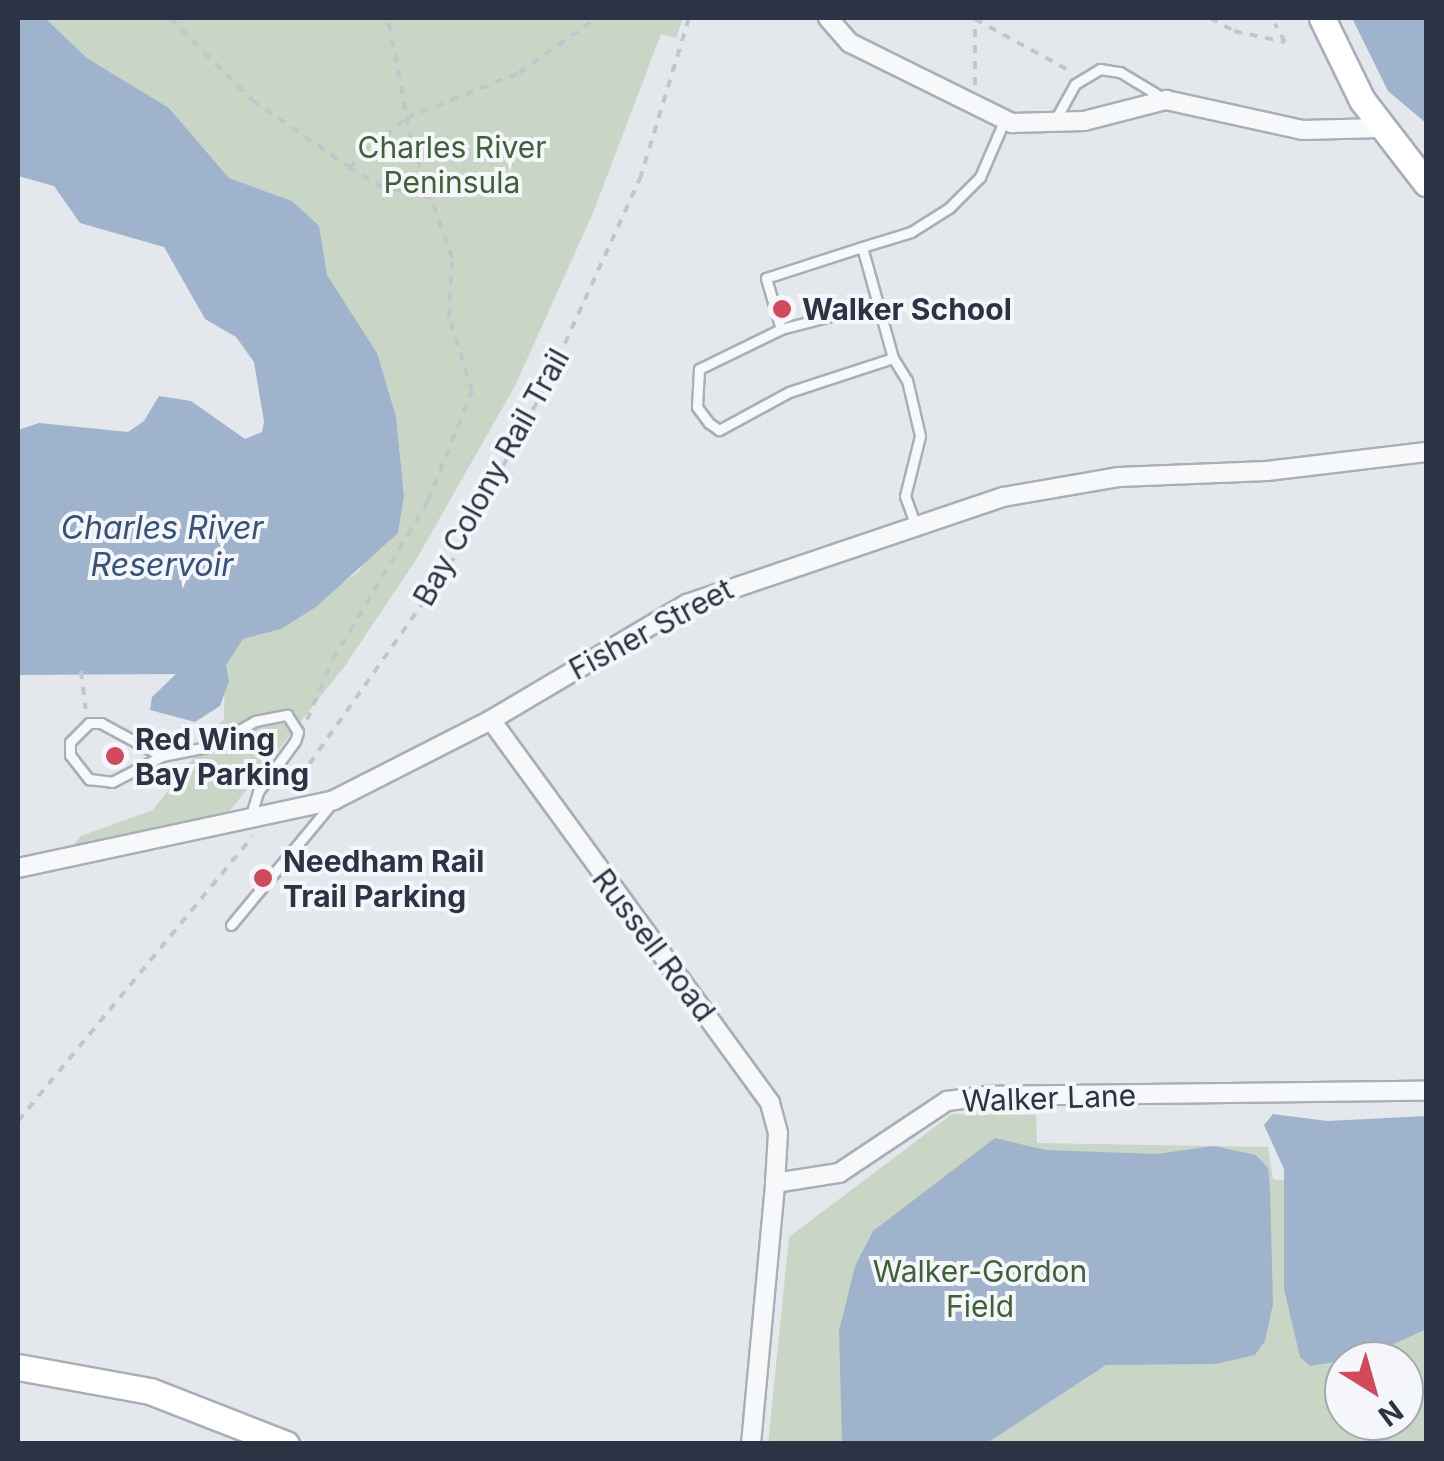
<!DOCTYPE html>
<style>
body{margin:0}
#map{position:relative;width:1444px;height:1461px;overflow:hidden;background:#e4e7ec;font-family:Inter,sans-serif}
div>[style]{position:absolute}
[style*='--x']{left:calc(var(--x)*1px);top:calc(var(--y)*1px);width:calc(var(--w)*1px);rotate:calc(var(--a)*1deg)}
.green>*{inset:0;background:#c9d6c5}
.water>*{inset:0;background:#9fb4cc}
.path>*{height:4px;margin-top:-2px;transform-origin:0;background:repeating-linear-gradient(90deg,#c2c5cb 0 8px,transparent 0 16px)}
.roads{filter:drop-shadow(2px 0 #a9aeb7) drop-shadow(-2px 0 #a9aeb7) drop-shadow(0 2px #a9aeb7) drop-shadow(0 -2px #a9aeb7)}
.lane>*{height:9px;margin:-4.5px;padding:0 4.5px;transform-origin:4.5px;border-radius:4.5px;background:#f7f8fa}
.street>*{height:18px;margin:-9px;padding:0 9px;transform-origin:9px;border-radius:9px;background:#f7f8fa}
.secondary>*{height:25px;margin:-12.5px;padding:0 12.5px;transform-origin:12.5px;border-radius:12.5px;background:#fff}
.dots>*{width:28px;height:28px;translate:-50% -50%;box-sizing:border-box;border:5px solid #f4f6f9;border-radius:50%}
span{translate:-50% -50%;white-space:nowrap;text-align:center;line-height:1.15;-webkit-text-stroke:8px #f4f6f9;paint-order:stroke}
.park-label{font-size:30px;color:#3f6138}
.poi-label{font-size:30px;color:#2b3445;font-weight:700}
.left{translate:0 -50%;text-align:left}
.street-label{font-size:30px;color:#2b3445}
.water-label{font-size:32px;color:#34527a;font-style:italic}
.frame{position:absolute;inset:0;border:20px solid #2b3445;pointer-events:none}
.north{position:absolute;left:1324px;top:1341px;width:100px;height:100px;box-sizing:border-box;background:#f4f6f9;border:2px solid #a4a8b1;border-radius:50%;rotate:143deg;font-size:28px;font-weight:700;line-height:40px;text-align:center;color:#2b3445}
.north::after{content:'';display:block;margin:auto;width:35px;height:45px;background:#d1495b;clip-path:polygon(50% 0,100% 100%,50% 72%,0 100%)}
</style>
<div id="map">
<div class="green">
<i style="clip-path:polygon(45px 18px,683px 18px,676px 38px,661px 34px,593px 213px,515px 386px,416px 560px,344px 667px,221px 822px,67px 853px,81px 836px,153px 810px,224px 719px,225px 665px,243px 639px,281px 628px,359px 571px,404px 495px,396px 416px,377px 353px,327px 276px,302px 212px,292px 201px,229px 178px,169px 108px,87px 58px)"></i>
<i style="clip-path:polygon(evenodd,952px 1114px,1036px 1115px,1037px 1143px,1268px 1147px,1273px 1179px,1426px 1202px,1426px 1443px,768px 1444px,789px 1237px,952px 1114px,1344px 1361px,1404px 1361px,1404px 1421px,1344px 1421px,1344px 1361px)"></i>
</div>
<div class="water">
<i style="clip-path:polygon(18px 18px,45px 18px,87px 58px,169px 108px,229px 178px,292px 201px,319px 226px,327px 275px,377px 353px,396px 416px,404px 495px,398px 533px,316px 607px,281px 629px,243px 639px,226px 665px,229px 681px,220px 706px,195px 722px,150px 710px,152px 697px,176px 674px,18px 675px,18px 430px,39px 423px,128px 432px,144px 421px,159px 396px,191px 401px,245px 439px,262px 432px,264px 422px,254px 362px,236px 337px,205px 319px,164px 247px,80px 223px,54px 186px,18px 176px)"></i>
<i style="clip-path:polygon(1352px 18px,1426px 18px,1426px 123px,1388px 91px)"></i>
<i style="clip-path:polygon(1273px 1114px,1327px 1121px,1426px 1116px,1426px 1329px,1367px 1357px,1310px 1366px,1300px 1357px,1284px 1289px,1284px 1169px,1264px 1125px)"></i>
<i style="clip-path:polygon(995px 1138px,1046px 1150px,1156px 1154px,1214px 1146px,1256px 1155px,1268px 1168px,1270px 1187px,1273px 1304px,1265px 1341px,1255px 1355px,1216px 1364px,1106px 1365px,987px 1443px,842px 1443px,839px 1331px,855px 1266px,873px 1231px)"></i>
</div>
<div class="path">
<i style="--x:170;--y:18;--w:116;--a:45"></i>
<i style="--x:252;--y:100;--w:118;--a:34.6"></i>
<i style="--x:349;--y:167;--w:34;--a:32"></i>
<i style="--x:378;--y:185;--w:55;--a:13.8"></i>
<i style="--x:1210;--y:18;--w:27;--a:28"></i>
<i style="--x:1234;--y:31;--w:52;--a:12.2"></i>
<i style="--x:1285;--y:42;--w:21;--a:-119"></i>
<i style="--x:975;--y:85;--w:66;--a:-90"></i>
<i style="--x:975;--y:19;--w:111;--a:28.7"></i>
<i style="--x:349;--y:167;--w:75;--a:-40.7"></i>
<i style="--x:406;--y:118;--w:122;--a:-21.7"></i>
<i style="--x:519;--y:73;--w:95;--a:-35.2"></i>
<i style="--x:81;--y:671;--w:38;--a:83"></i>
<i style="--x:307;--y:720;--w:66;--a:-66.9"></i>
<i style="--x:333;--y:659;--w:184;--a:-59"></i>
<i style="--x:428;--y:501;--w:118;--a:-68.2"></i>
<i style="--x:472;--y:391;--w:77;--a:-107.3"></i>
<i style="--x:449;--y:317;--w:59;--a:-87.1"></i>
<i style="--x:452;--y:258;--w:124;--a:-109.3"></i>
<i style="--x:411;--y:141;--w:125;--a:-100.6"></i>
<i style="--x:291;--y:790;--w:276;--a:-54.8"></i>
<i style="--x:450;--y:565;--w:202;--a:-61.9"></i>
<i style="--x:545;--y:387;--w:229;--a:-65.5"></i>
<i style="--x:640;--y:179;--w:168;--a:-73.1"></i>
<i style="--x:18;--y:1121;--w:369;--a:-50.5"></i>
</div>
<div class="roads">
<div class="lane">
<i style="--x:1054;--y:122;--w:43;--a:-61.1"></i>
<i style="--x:1075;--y:84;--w:29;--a:-31"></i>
<i style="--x:1100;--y:69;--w:20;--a:9"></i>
<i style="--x:1120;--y:72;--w:50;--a:31.2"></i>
<i style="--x:862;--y:247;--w:115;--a:74.4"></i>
<i style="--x:893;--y:358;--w:109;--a:161.9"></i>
<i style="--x:789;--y:392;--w:80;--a:151.5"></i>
<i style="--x:719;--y:430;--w:12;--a:-145"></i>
<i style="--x:709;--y:423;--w:20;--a:-127"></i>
<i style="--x:697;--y:407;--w:38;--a:-87"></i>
<i style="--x:699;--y:369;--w:91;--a:-26"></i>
<i style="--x:781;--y:329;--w:53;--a:-106.4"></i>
<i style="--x:766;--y:278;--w:101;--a:-17.9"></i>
<i style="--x:862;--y:247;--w:51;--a:-17"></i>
<i style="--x:911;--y:232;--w:45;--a:-32.3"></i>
<i style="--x:949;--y:208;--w:44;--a:-45"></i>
<i style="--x:980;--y:177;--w:63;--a:-66.7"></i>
<i style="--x:781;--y:329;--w:100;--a:-14.5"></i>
<i style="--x:893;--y:358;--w:26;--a:58"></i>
<i style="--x:907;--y:380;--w:57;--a:76.9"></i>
<i style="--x:920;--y:436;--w:62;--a:104"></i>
<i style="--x:905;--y:496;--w:32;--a:70"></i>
<i style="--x:162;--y:756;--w:69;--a:-151.6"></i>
<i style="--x:101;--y:723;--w:12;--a:180"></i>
<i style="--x:89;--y:723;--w:27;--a:135"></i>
<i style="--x:70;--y:742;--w:13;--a:90"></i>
<i style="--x:70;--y:755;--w:31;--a:52"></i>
<i style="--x:89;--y:779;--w:23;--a:7"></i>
<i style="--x:112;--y:782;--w:56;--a:-27.5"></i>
<i style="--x:162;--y:756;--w:51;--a:-11.3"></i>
<i style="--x:212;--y:746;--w:50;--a:-30.2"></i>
<i style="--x:255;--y:721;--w:33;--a:-11"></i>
<i style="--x:287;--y:715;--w:20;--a:57"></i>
<i style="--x:298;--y:732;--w:9;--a:108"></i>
<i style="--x:295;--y:741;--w:63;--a:126"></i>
<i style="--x:258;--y:792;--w:28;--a:107"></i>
<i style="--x:231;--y:925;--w:158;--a:-50.4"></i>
</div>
<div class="street">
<i style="--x:828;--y:18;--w:33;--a:49"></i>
<i style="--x:850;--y:43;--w:181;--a:26.3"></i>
<i style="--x:1012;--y:123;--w:72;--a:-1.6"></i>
<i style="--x:1084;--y:121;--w:85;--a:-14.4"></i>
<i style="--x:1166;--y:100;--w:140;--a:12.4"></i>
<i style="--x:1303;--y:130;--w:77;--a:-1.5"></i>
<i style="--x:491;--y:720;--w:474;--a:53.9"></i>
<i style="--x:770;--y:1103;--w:31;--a:75"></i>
<i style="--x:778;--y:1133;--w:50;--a:93.4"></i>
<i style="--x:18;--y:868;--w:323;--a:-12.1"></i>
<i style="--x:334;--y:800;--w:176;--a:-27"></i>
<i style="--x:491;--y:720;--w:228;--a:-30.6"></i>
<i style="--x:687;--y:604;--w:334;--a:-18.7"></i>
<i style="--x:1003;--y:497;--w:118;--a:-9.8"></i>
<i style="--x:1119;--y:477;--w:148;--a:-2.3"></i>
<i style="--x:1267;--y:471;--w:160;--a:-6.8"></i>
<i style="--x:751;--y:1444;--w:262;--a:-84.7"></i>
<i style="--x:775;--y:1183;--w:65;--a:-8.9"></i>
<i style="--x:839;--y:1173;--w:130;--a:-33.7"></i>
<i style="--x:947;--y:1101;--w:40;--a:-7.1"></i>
<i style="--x:987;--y:1096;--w:439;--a:-0.7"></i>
</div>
<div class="secondary">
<i style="--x:1322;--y:18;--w:91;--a:64"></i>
<i style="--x:1362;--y:100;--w:105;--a:52.4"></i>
<i style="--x:18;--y:1367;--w:134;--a:10.3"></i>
<i style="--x:150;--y:1391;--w:146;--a:21.3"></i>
</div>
</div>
<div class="dots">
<i style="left:782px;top:309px;background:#d1495b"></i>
<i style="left:115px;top:756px;background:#d1495b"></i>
<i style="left:263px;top:878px;background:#d1495b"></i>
</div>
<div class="park-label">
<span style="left:452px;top:164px">Charles River<br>Peninsula</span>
<span style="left:980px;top:1288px">Walker-Gordon<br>Field</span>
</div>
<div class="poi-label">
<span class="left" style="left:802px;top:309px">Walker School</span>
<span class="left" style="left:135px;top:756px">Red Wing<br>Bay Parking</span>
<span class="left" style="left:283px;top:878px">Needham Rail<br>Trail Parking</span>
</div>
<div class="street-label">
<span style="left:491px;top:477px;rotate:-61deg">Bay Colony Rail Trail</span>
<span style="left:651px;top:629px;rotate:-28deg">Fisher Street</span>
<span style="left:654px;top:945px;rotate:53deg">Russell Road</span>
<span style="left:1049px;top:1098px;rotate:-2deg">Walker Lane</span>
</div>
<div class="water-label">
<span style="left:162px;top:547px">Charles River<br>Reservoir</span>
</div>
<div class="frame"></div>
<div class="north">N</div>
</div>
